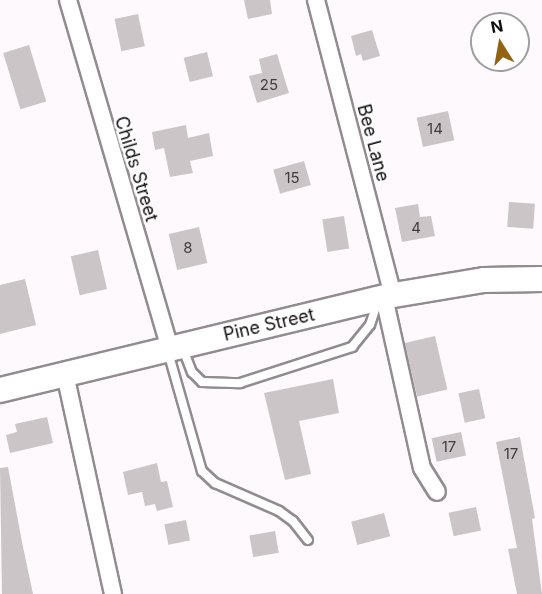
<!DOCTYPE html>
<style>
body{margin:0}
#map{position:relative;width:542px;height:594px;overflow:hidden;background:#fef9fd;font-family:Inter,sans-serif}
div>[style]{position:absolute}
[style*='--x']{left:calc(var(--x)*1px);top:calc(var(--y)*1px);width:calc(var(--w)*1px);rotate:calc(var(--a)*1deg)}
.building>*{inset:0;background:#ccc5c7;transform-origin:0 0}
.roads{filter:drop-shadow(2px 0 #928c90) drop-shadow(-2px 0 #928c90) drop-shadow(0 2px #928c90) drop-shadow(0 -2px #928c90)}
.lane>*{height:8px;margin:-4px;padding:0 4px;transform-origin:4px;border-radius:4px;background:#fff}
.street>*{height:16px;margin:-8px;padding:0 8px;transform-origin:8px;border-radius:8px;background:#fff}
.secondary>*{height:24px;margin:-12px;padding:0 12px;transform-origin:12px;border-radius:12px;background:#fff}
span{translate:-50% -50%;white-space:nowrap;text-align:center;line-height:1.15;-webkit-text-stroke:5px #fff;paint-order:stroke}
.number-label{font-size:15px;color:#403c3e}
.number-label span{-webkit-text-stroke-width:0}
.street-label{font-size:18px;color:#110f10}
.north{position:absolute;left:470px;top:12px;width:60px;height:60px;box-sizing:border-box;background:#fff;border:2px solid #a09f9f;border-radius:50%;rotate:349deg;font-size:16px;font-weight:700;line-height:24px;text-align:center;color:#110f10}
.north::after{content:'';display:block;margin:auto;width:21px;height:27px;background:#936312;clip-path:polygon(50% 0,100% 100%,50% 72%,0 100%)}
</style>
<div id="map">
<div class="building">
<i style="clip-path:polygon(244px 0,270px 0,272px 14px,248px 19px)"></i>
<i style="left:138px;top:14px;width:33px;height:24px;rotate:78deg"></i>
<i style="clip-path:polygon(372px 30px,380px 56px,363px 61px,361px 54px,356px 56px,351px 36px)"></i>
<i style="left:29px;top:45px;width:59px;height:27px;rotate:73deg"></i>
<i style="left:207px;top:52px;width:25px;height:24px;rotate:76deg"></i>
<i style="clip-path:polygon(277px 54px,289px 93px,257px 103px,249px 76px,262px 73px,259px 59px)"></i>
<i style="left:448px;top:111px;width:30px;height:32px;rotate:78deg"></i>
<i style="clip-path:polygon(186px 125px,188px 138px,209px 133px,213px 156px,190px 161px,193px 173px,170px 177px,164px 148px,155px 150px,152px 132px)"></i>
<i style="left:304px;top:161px;width:25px;height:32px;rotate:74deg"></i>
<i style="left:509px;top:202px;width:26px;height:25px;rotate:4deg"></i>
<i style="clip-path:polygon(418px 204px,420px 217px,431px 216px,435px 236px,402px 242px,395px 208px)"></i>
<i style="left:344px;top:216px;width:33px;height:22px;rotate:81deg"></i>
<i style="left:199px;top:227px;width:37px;height:31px;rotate:77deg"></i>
<i style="left:98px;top:250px;width:40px;height:28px;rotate:77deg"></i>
<i style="clip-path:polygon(25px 279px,36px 325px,0 334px,0 285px)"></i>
<i style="left:435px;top:336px;width:55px;height:31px;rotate:77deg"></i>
<i style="clip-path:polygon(333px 379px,339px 413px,299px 421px,311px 474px,285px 480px,264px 393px)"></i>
<i style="left:479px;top:389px;width:30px;height:21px;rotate:78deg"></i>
<i style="clip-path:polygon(47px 417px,53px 443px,10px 453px,6px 435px,17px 432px,15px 424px)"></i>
<i style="left:461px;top:432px;width:24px;height:30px;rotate:78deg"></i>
<i style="clip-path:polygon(520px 437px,535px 518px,532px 519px,542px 594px,517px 594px,508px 549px,517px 548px,496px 442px)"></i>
<i style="clip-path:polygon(157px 463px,161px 482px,167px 481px,173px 507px,157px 511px,155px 504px,145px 506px,142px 492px,128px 495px,123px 472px)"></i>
<i style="clip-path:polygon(8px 467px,22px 542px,33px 594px,2px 594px,0 468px)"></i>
<i style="left:476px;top:507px;width:24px;height:28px;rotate:78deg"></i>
<i style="left:384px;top:513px;width:24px;height:34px;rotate:75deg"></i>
<i style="left:186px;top:520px;width:21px;height:22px;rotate:79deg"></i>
<i style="left:275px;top:531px;width:22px;height:26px;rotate:80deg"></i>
</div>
<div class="roads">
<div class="lane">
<i style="--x:183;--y:349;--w:25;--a:69"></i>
<i style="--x:192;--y:372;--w:14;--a:45"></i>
<i style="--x:202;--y:382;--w:38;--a:2"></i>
<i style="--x:240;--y:383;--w:118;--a:-17.8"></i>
<i style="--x:352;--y:347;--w:28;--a:-51"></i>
<i style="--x:370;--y:325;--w:23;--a:-72"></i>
<i style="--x:168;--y:352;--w:124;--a:74.1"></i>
<i style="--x:202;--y:471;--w:18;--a:43"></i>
<i style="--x:215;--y:483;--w:70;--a:23.6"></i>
<i style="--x:279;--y:511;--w:17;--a:36"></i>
<i style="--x:293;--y:521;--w:24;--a:52"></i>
</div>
<div class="street">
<i style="--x:68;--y:0;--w:363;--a:73.7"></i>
<i style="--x:316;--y:0;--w:305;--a:75.4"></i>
<i style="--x:384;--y:297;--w:175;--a:77.5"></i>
<i style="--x:422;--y:468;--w:28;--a:58"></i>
<i style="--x:65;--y:374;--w:225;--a:77.7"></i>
</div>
<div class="secondary">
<i style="--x:0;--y:390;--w:399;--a:-13.6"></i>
<i style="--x:388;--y:296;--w:97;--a:-9.5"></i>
<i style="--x:484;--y:280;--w:58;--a:-1"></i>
</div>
</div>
<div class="number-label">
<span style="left:269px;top:85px">25</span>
<span style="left:435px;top:129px">14</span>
<span style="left:292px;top:178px">15</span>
<span style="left:416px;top:228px">4</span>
<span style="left:188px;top:248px">8</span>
<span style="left:449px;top:447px">17</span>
<span style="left:511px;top:454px">17</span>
</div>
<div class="street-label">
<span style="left:373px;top:143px;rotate:75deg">Bee Lane</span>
<span style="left:136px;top:169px;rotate:73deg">Childs Street</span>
<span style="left:269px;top:325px;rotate:-13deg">Pine Street</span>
</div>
<div class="north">N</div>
</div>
